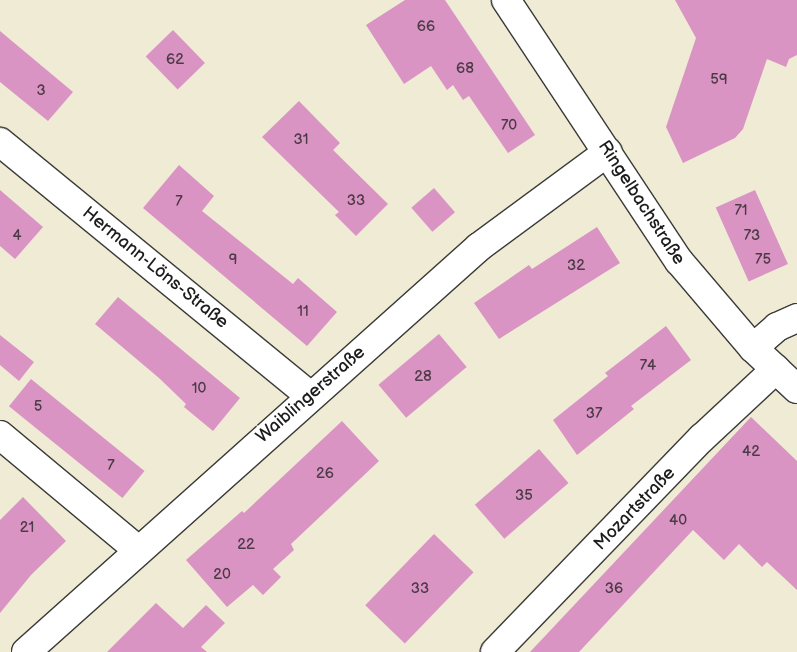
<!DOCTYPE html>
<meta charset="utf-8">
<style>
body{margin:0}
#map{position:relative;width:797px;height:652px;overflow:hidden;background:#efebd4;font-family:"Balsamiq Sans",sans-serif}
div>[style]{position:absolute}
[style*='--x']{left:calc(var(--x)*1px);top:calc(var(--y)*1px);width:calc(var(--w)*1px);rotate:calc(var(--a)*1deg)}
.building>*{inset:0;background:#da94c4;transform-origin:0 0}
.roads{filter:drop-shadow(1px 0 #3c3b38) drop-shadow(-1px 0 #3c3b38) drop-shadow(0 1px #3c3b38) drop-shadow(0 -1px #3c3b38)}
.street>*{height:28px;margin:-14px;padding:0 14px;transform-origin:14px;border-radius:14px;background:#fff}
span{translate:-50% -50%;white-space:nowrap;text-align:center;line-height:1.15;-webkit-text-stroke:5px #fff;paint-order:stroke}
.number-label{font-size:15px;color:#4c3a46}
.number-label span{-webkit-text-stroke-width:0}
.street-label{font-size:18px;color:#1c1c1c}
</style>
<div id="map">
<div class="building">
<i style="clip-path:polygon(405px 0,445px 0,535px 135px,508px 153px,469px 96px,463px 100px,453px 85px,447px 90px,431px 66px,404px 84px,366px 25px)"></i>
<i style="clip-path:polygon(675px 0,797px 0,797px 55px,789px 59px,786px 67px,767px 59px,743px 129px,735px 138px,683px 163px,666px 127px,696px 38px)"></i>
<i style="left:173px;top:30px;width:46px;height:38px;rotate:46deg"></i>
<i style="clip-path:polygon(0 31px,73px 92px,48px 121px,0 82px)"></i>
<i style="clip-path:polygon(299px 101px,340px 143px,333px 150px,388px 204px,356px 236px,335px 215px,339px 212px,262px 137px)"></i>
<i style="clip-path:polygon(179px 165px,214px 196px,202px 211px,293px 284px,298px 278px,337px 312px,307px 346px,143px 208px)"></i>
<i style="left:434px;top:188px;width:32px;height:30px;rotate:49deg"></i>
<i style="clip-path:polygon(0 190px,43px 227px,15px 259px,0 246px)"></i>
<i style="left:755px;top:190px;width:81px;height:43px;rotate:66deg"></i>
<i style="clip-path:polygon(597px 227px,620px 263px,499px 339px,474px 303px,529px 265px,532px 269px)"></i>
<i style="clip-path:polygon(118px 297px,240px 398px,213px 431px,184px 407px,186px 404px,159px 378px,95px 324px)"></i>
<i style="clip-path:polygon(666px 326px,691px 360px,631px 406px,634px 409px,577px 455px,553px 420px,608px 376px,605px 373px)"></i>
<i style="left:439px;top:334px;width:43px;height:79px;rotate:50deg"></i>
<i style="clip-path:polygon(0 335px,34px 362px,19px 381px,0 365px)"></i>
<i style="left:31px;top:379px;width:146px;height:35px;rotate:39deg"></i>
<i style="clip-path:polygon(751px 417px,797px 461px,797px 590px,767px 562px,762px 567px,739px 544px,724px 560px,693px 530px,579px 652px,530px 652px)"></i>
<i style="clip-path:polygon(342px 421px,379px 461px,291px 544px,294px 550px,273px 569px,281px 577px,263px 595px,253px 585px,227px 607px,186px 560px,242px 511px,244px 513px)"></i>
<i style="left:539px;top:449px;width:45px;height:85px;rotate:49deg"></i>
<i style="clip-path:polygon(23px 497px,66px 541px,31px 575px,0 613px,0 520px)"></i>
<i style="left:434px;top:534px;width:55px;height:99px;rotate:44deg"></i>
<i style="clip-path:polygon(156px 603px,183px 628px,206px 605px,225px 623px,201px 647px,207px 652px,107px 652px)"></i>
</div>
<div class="roads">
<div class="street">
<i style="--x:506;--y:0;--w:313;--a:56.5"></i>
<i style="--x:679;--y:261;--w:114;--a:49.6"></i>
<i style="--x:753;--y:348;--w:60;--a:43"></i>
<i style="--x:0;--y:142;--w:399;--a:39.3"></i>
<i style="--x:753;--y:348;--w:32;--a:-41"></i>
<i style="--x:777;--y:327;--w:22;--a:-24"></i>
<i style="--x:0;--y:435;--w:178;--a:39.8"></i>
<i style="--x:26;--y:652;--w:608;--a:-41.8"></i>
<i style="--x:479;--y:247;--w:160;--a:-36.4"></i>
<i style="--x:495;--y:652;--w:298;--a:-46"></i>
<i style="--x:702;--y:438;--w:101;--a:-43"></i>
</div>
</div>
<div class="number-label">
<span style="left:426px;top:27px">66</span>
<span style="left:175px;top:60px">62</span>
<span style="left:465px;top:69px">68</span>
<span style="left:719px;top:80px">59</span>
<span style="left:41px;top:91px">3</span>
<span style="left:509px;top:126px">70</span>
<span style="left:301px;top:140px">31</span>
<span style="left:356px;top:201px">33</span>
<span style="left:179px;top:202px">7</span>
<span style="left:741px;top:211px">71</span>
<span style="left:17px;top:236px">4</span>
<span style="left:752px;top:236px">73</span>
<span style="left:233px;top:260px">9</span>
<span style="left:763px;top:260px">75</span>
<span style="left:576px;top:266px">32</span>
<span style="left:303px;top:312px">11</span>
<span style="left:648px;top:366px">74</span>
<span style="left:423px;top:377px">28</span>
<span style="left:199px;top:389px">10</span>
<span style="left:38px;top:407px">5</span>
<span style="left:594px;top:414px">37</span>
<span style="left:751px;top:452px">42</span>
<span style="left:111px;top:466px">7</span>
<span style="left:325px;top:474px">26</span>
<span style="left:524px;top:496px">35</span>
<span style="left:678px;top:521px">40</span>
<span style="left:27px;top:528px">21</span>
<span style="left:246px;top:545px">22</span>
<span style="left:222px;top:575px">20</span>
<span style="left:420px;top:589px">33</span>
<span style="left:614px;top:589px">36</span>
</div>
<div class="street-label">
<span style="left:641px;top:203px;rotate:57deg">Ringelbachstraße</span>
<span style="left:155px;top:268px;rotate:39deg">Hermann-Löns-Straße</span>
<span style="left:311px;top:395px;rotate:-41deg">Waiblingerstraße</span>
<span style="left:635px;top:509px;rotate:-46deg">Mozartstraße</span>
</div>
</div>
